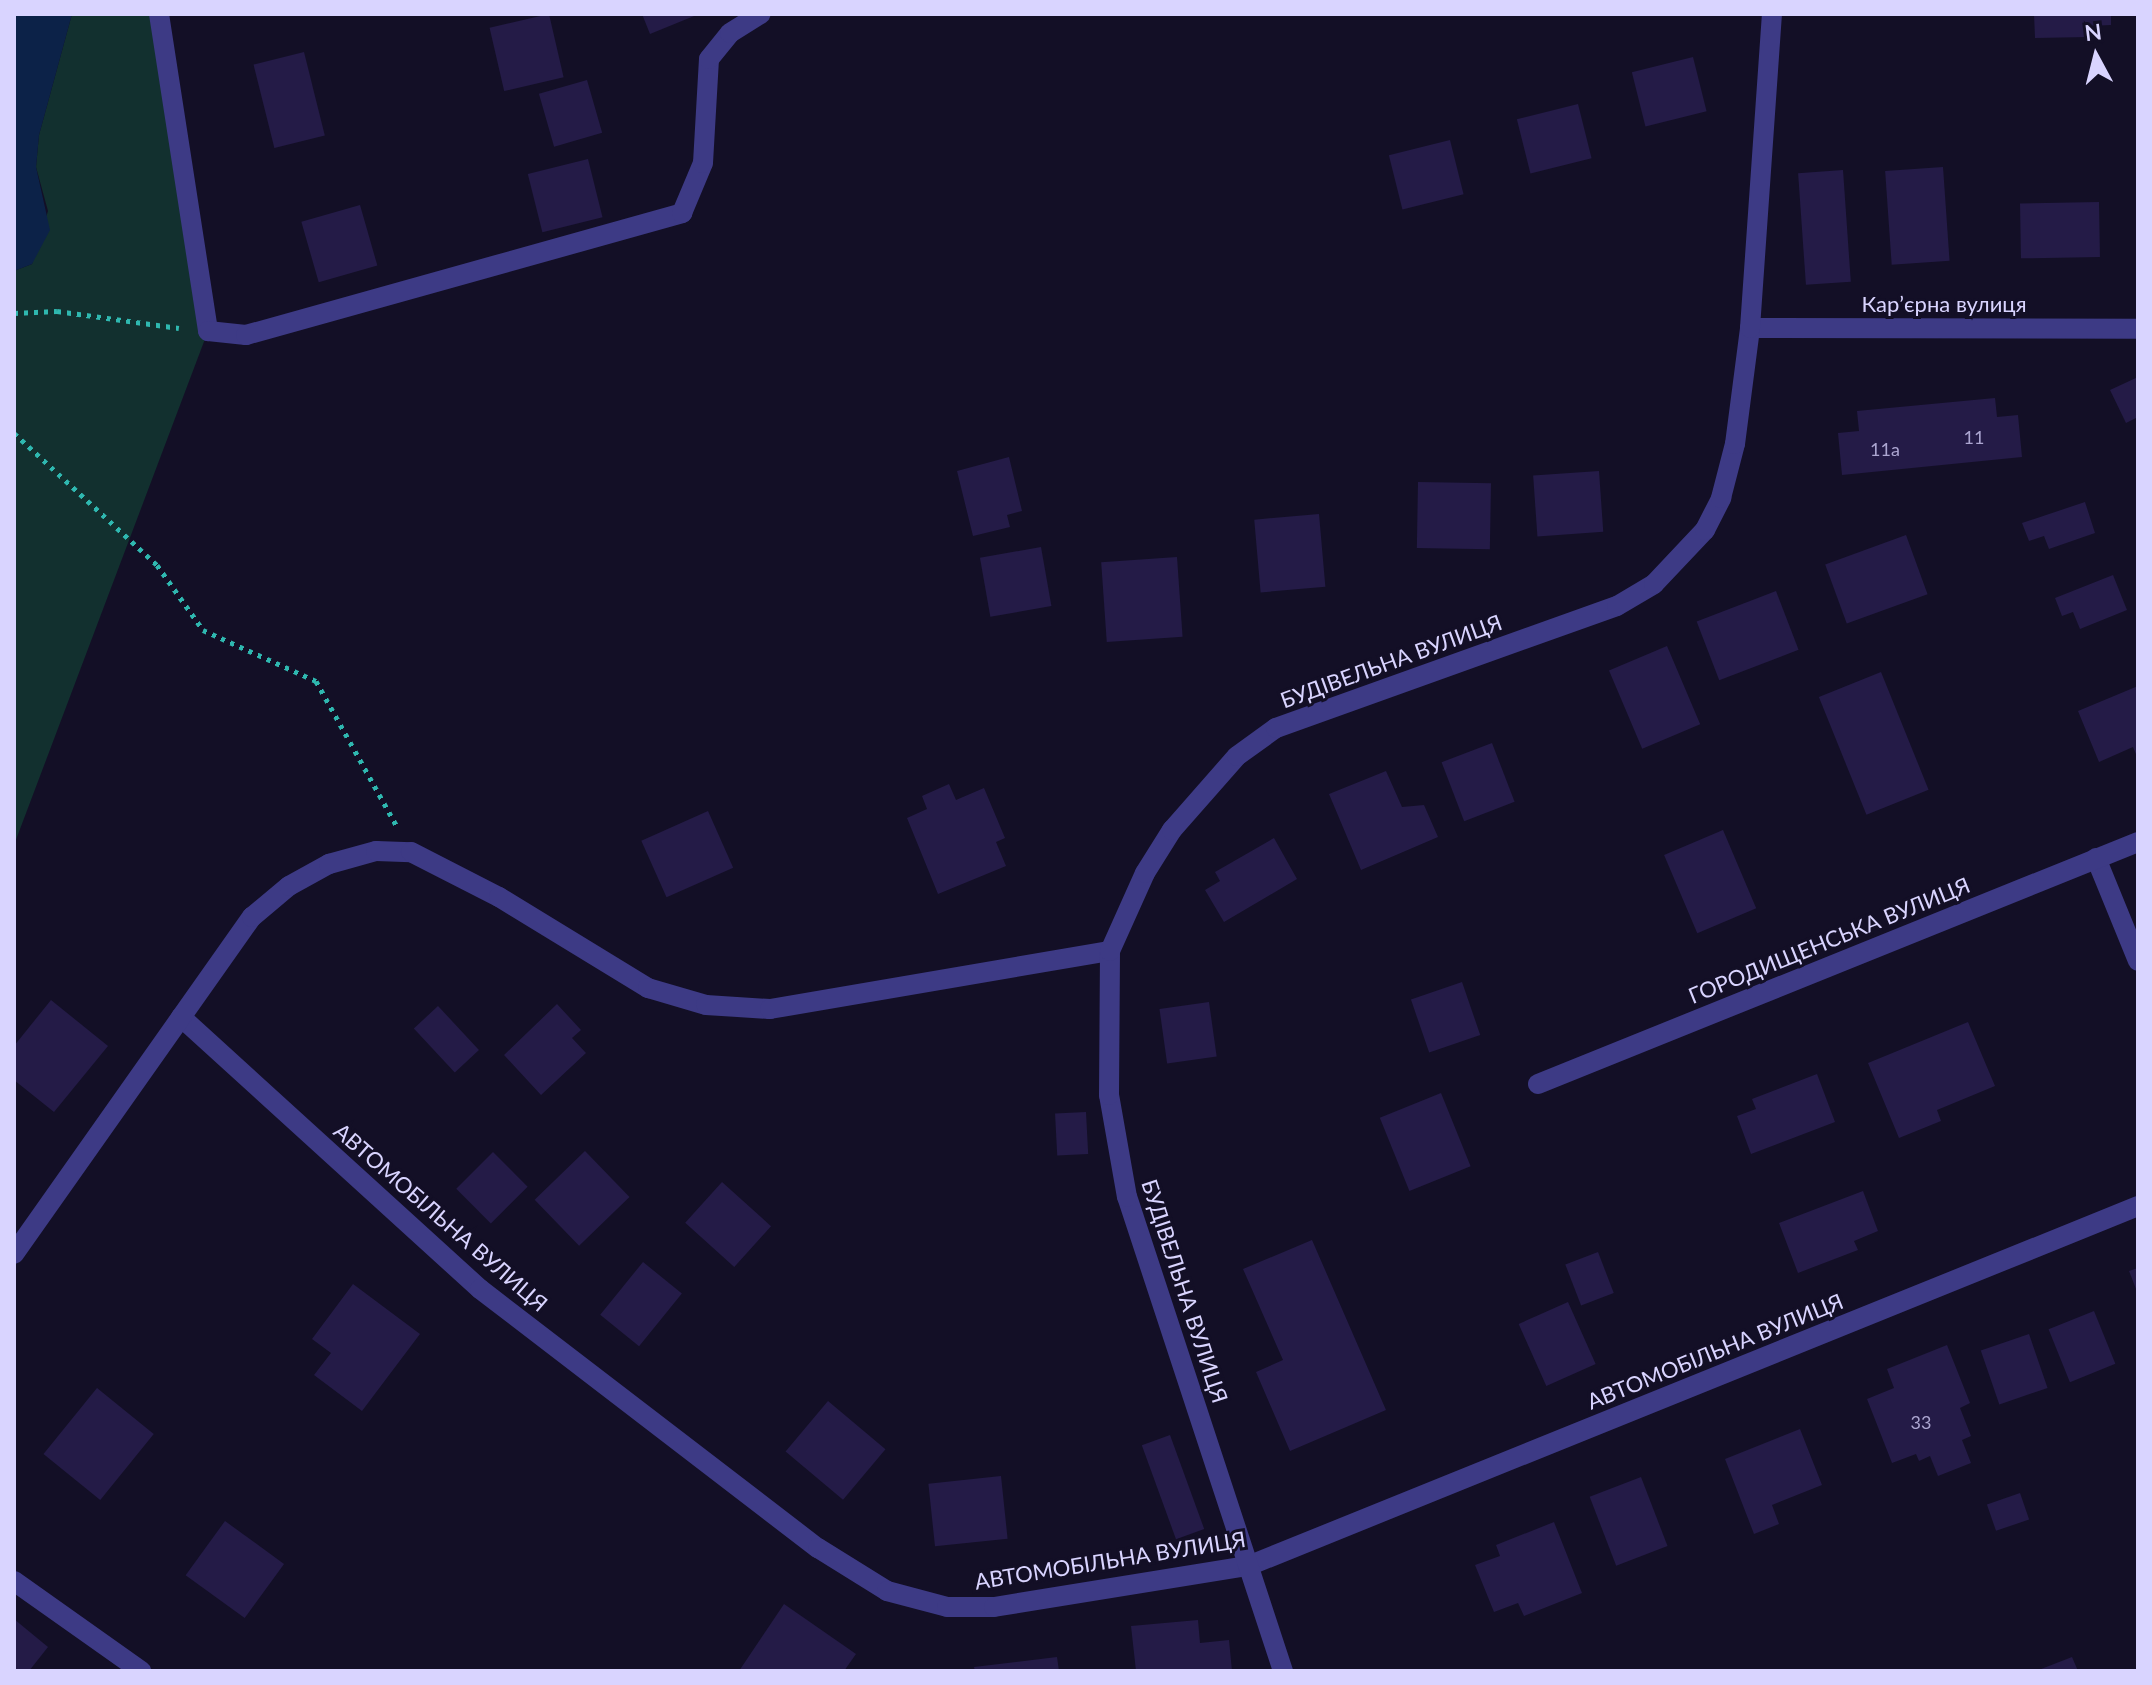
<!DOCTYPE html>
<meta charset="utf-8">
<style>
body{margin:0}
#map{position:relative;width:2152px;height:1685px;overflow:hidden;background:#130f26;font-family:Lato,sans-serif}
div>[style]{position:absolute}
[style*='--x']{left:calc(var(--x)*1px);top:calc(var(--y)*1px);width:calc(var(--w)*1px);rotate:calc(var(--a)*1deg)}
.green>*{inset:0;background:#12302f}
.water>*{inset:0;background:#0c2248}
.building>*{inset:0;background:#241b47;transform-origin:0 0}
.path>*{height:5px;margin-top:-2.5px;transform-origin:0;background:repeating-linear-gradient(90deg,#2fb8b0 0 4px,transparent 0 10px)}
.minor>*{height:20px;margin:-10px;padding:0 10px;transform-origin:10px;border-radius:10px;background:#3d3a85}
span{translate:-50% -50%;white-space:nowrap;text-align:center;line-height:1.15;-webkit-text-stroke:6px #130f26;paint-order:stroke}
.number-label{font-size:18px;color:#aca6d1}
.number-label span{-webkit-text-stroke-width:0}
.street-label{font-size:22px;color:#d9d4ff}
.frame{position:absolute;inset:0;border:16px solid #d9d4ff;pointer-events:none}
.north{position:absolute;left:2056px;top:16px;width:80px;height:80px;-webkit-text-stroke:6px #130f26;paint-order:stroke;rotate:353deg;font-size:22px;font-weight:700;line-height:32px;text-align:center;color:#d9d4ff}
.north::after{content:'';display:block;margin:auto;width:28px;height:36px;background:#d9d4ff;clip-path:polygon(50% 0,100% 100%,50% 72%,0 100%)}
</style>
<div id="map">
<div class="green">
<i style="clip-path:polygon(72px 14px,159px 14px,208px 331px,14px 845px,14px 271px,32px 264px,48px 211px,36px 167px,39px 135px)"></i>
</div>
<div class="water">
<i style="clip-path:polygon(14px 14px,72px 14px,39px 135px,36px 167px,50px 230px,32px 264px,14px 271px)"></i>
</div>
<div class="building">
<i style="left:549px;top:14px;width:65px;height:61px;rotate:77deg"></i>
<i style="clip-path:polygon(642px 14px,699px 14px,650px 34px)"></i>
<i style="clip-path:polygon(2034px 14px,2111px 14px,2111px 25px,2089px 26px,2089px 37px,2035px 38px)"></i>
<i style="left:304px;top:52px;width:86px;height:52px;rotate:76deg"></i>
<i style="left:1693px;top:57px;width:56px;height:63px;rotate:76deg"></i>
<i style="left:587px;top:80px;width:55px;height:50px;rotate:74deg"></i>
<i style="left:1578px;top:104px;width:56px;height:63px;rotate:76deg"></i>
<i style="left:1450px;top:140px;width:56px;height:63px;rotate:76deg"></i>
<i style="left:588px;top:159px;width:60px;height:62px;rotate:76deg"></i>
<i style="left:1943px;top:167px;width:94px;height:58px;rotate:86deg"></i>
<i style="left:1843px;top:170px;width:112px;height:45px;rotate:86deg"></i>
<i style="left:2099px;top:202px;width:55px;height:79px;rotate:89deg"></i>
<i style="left:360px;top:205px;width:63px;height:61px;rotate:74deg"></i>
<i style="clip-path:polygon(2138px 377px,2138px 417px,2126px 423px,2110px 390px)"></i>
<i style="clip-path:polygon(1995px 398px,1997px 417px,2018px 415px,2022px 457px,1842px 475px,1838px 433px,1859px 431px,1857px 411px)"></i>
<i style="clip-path:polygon(1009px 457px,1022px 511px,1007px 515px,1010px 527px,973px 536px,957px 471px)"></i>
<i style="left:1599px;top:471px;width:61px;height:66px;rotate:86deg"></i>
<i style="left:1418px;top:482px;width:73px;height:66px;rotate:1deg"></i>
<i style="clip-path:polygon(2085px 502px,2095px 533px,2049px 549px,2044px 536px,2029px 541px,2022px 523px)"></i>
<i style="left:1319px;top:514px;width:73px;height:65px;rotate:85deg"></i>
<i style="left:1906px;top:535px;width:63px;height:86px;rotate:70deg"></i>
<i style="left:1041px;top:547px;width:60px;height:62px;rotate:80deg"></i>
<i style="left:1177px;top:557px;width:80px;height:76px;rotate:86deg"></i>
<i style="clip-path:polygon(2113px 575px,2127px 610px,2080px 629px,2073px 612px,2062px 616px,2055px 598px)"></i>
<i style="left:1776px;top:591px;width:63px;height:85px;rotate:69deg"></i>
<i style="left:1667px;top:646px;width:85px;height:63px;rotate:67deg"></i>
<i style="left:1881px;top:672px;width:127px;height:67px;rotate:68deg"></i>
<i style="clip-path:polygon(2138px 686px,2138px 759px,2133px 747px,2099px 762px,2078px 711px)"></i>
<i style="left:1492px;top:743px;width:63px;height:54px;rotate:69deg"></i>
<i style="clip-path:polygon(1386px 771px,1402px 807px,1424px 805px,1438px 837px,1361px 870px,1329px 794px)"></i>
<i style="clip-path:polygon(949px 784px,956px 800px,984px 788px,1005px 838px,996px 842px,1006px 866px,938px 894px,907px 818px,927px 809px,922px 796px)"></i>
<i style="left:708px;top:811px;width:62px;height:73px;rotate:66deg"></i>
<i style="left:1723px;top:830px;width:85px;height:64px;rotate:67deg"></i>
<i style="clip-path:polygon(1274px 838px,1297px 879px,1224px 922px,1205px 890px,1220px 881px,1215px 872px)"></i>
<i style="left:1462px;top:982px;width:56px;height:54px;rotate:71deg"></i>
<i style="clip-path:polygon(51px 1000px,108px 1046px,54px 1112px,14px 1080px,14px 1046px)"></i>
<i style="left:1209px;top:1002px;width:55px;height:50px;rotate:82deg"></i>
<i style="clip-path:polygon(557px 1004px,581px 1030px,572px 1038px,586px 1053px,541px 1095px,504px 1055px)"></i>
<i style="left:438px;top:1006px;width:60px;height:33px;rotate:47deg"></i>
<i style="clip-path:polygon(1968px 1022px,1995px 1086px,1937px 1110px,1941px 1121px,1899px 1138px,1868px 1063px)"></i>
<i style="clip-path:polygon(1817px 1074px,1835px 1122px,1751px 1154px,1737px 1116px,1756px 1109px,1752px 1099px)"></i>
<i style="left:1441px;top:1093px;width:79px;height:66px;rotate:68deg"></i>
<i style="left:1086px;top:1112px;width:42px;height:31px;rotate:87deg"></i>
<i style="left:585px;top:1151px;width:64px;height:70px;rotate:46deg"></i>
<i style="left:493px;top:1152px;width:49px;height:52px;rotate:45deg"></i>
<i style="left:722px;top:1182px;width:66px;height:55px;rotate:42deg"></i>
<i style="clip-path:polygon(1863px 1191px,1878px 1231px,1854px 1241px,1858px 1250px,1798px 1273px,1779px 1223px)"></i>
<i style="clip-path:polygon(1312px 1240px,1386px 1410px,1290px 1451px,1256px 1372px,1283px 1360px,1243px 1269px)"></i>
<i style="left:1598px;top:1252px;width:44px;height:35px;rotate:69deg"></i>
<i style="left:643px;top:1262px;width:50px;height:68px;rotate:39deg"></i>
<i style="clip-path:polygon(2138px 1268px,2138px 1294px,2129px 1271px)"></i>
<i style="clip-path:polygon(353px 1284px,420px 1334px,362px 1411px,314px 1375px,331px 1353px,312px 1339px)"></i>
<i style="left:1568px;top:1302px;width:68px;height:54px;rotate:66deg"></i>
<i style="left:2094px;top:1311px;width:57px;height:49px;rotate:68deg"></i>
<i style="left:2029px;top:1334px;width:57px;height:51px;rotate:71deg"></i>
<i style="clip-path:polygon(1947px 1345px,1970px 1403px,1960px 1408px,1971px 1436px,1962px 1440px,1971px 1463px,1938px 1476px,1930px 1456px,1919px 1461px,1916px 1454px,1892px 1463px,1867px 1399px,1894px 1388px,1887px 1369px)"></i>
<i style="left:97px;top:1388px;width:73px;height:85px;rotate:39deg"></i>
<i style="left:828px;top:1401px;width:75px;height:66px;rotate:40deg"></i>
<i style="clip-path:polygon(1800px 1429px,1822px 1485px,1772px 1505px,1779px 1524px,1754px 1534px,1725px 1459px)"></i>
<i style="left:1170px;top:1435px;width:100px;height:30px;rotate:70deg"></i>
<i style="left:1001px;top:1476px;width:63px;height:73px;rotate:84deg"></i>
<i style="left:1641px;top:1477px;width:74px;height:55px;rotate:69deg"></i>
<i style="left:2020px;top:1493px;width:28px;height:35px;rotate:71deg"></i>
<i style="left:225px;top:1521px;width:73px;height:67px;rotate:36deg"></i>
<i style="clip-path:polygon(1554px 1522px,1582px 1593px,1524px 1616px,1518px 1603px,1494px 1612px,1475px 1565px,1500px 1556px,1496px 1545px)"></i>
<i style="clip-path:polygon(784px 1604px,856px 1654px,844px 1671px,739px 1671px)"></i>
<i style="clip-path:polygon(14px 1619px,48px 1647px,29px 1671px,14px 1671px)"></i>
<i style="clip-path:polygon(1198px 1620px,1200px 1643px,1229px 1640px,1232px 1671px,1136px 1671px,1131px 1626px)"></i>
<i style="clip-path:polygon(1057px 1657px,1059px 1671px,975px 1671px,974px 1667px)"></i>
<i style="clip-path:polygon(2072px 1657px,2078px 1671px,2036px 1671px)"></i>
</div>
<div class="path">
<i style="--x:14;--y:313;--w:43;--a:-2.7"></i>
<i style="--x:57;--y:311;--w:123;--a:7.9"></i>
<i style="--x:14;--y:433;--w:195;--a:42.7"></i>
<i style="--x:157;--y:565;--w:80;--a:54.7"></i>
<i style="--x:203;--y:630;--w:124;--a:24.3"></i>
<i style="--x:316;--y:681;--w:165;--a:60.9"></i>
</div>
<div class="minor">
<i style="--x:159;--y:14;--w:321;--a:81.2"></i>
<i style="--x:208;--y:331;--w:38;--a:6"></i>
<i style="--x:246;--y:335;--w:453;--a:-15.6"></i>
<i style="--x:682;--y:213;--w:54;--a:-67.2"></i>
<i style="--x:703;--y:163;--w:104;--a:-86.7"></i>
<i style="--x:709;--y:59;--w:33;--a:-51"></i>
<i style="--x:730;--y:33;--w:36;--a:-32"></i>
<i style="--x:1750;--y:328;--w:388;--a:0.1"></i>
<i style="--x:2096;--y:858;--w:111;--a:67.8"></i>
<i style="--x:181;--y:1017;--w:404;--a:42.3"></i>
<i style="--x:480;--y:1289;--w:426;--a:37.5"></i>
<i style="--x:818;--y:1548;--w:81;--a:31.9"></i>
<i style="--x:887;--y:1591;--w:62;--a:14.9"></i>
<i style="--x:947;--y:1607;--w:47;--a:0"></i>
<i style="--x:994;--y:1607;--w:257;--a:-9.2"></i>
<i style="--x:1248;--y:1566;--w:960;--a:-22.02"></i>
<i style="--x:1538;--y:1084;--w:647;--a:-21.97"></i>
<i style="--x:14;--y:1254;--w:413;--a:-54.8"></i>
<i style="--x:252;--y:917;--w:48;--a:-40"></i>
<i style="--x:289;--y:886;--w:46;--a:-28.8"></i>
<i style="--x:329;--y:864;--w:49;--a:-15.5"></i>
<i style="--x:376;--y:851;--w:35;--a:2"></i>
<i style="--x:411;--y:852;--w:99;--a:27.1"></i>
<i style="--x:499;--y:897;--w:175;--a:31.4"></i>
<i style="--x:648;--y:988;--w:60;--a:16.3"></i>
<i style="--x:706;--y:1005;--w:64;--a:3.6"></i>
<i style="--x:770;--y:1009;--w:345;--a:-9.7"></i>
<i style="--x:14;--y:1581;--w:156;--a:35.3"></i>
<i style="--x:1283;--y:1671;--w:499;--a:-108.2"></i>
<i style="--x:1127;--y:1197;--w:104;--a:-100"></i>
<i style="--x:1109;--y:1095;--w:144;--a:-89.6"></i>
<i style="--x:1110;--y:951;--w:85;--a:-65.8"></i>
<i style="--x:1145;--y:873;--w:51;--a:-57.9"></i>
<i style="--x:1172;--y:830;--w:98;--a:-48.7"></i>
<i style="--x:1237;--y:756;--w:48;--a:-35.7"></i>
<i style="--x:1276;--y:728;--w:362;--a:-19.7"></i>
<i style="--x:1617;--y:606;--w:43;--a:-30.7"></i>
<i style="--x:1654;--y:584;--w:74;--a:-46.6"></i>
<i style="--x:1705;--y:530;--w:36;--a:-63"></i>
<i style="--x:1721;--y:498;--w:56;--a:-75.5"></i>
<i style="--x:1735;--y:444;--w:117;--a:-82.6"></i>
<i style="--x:1750;--y:328;--w:315;--a:-86"></i>
</div>
<div class="number-label">
<span style="left:1974px;top:437px">11</span>
<span style="left:1885px;top:449px">11а</span>
<span style="left:1921px;top:1422px">33</span>
</div>
<div class="street-label">
<span style="left:1944px;top:304px">Карʼєрна вулиця</span>
<span style="left:1391px;top:661px;rotate:-20deg">БУДІВЕЛЬНА ВУЛИЦЯ</span>
<span style="left:1829px;top:940px;rotate:-22deg">ГОРОДИЩЕНСЬКА ВУЛИЦЯ</span>
<span style="left:441px;top:1217px;rotate:41deg">АВТОМОБІЛЬНА ВУЛИЦЯ</span>
<span style="left:1185px;top:1291px;rotate:72deg">БУДІВЕЛЬНА ВУЛИЦЯ</span>
<span style="left:1715px;top:1351px;rotate:-22deg">АВТОМОБІЛЬНА ВУЛИЦЯ</span>
<span style="left:1110px;top:1560px;rotate:-9deg">АВТОМОБІЛЬНА ВУЛИЦЯ</span>
</div>
<div class="frame"></div>
<div class="north">N</div>
</div>
